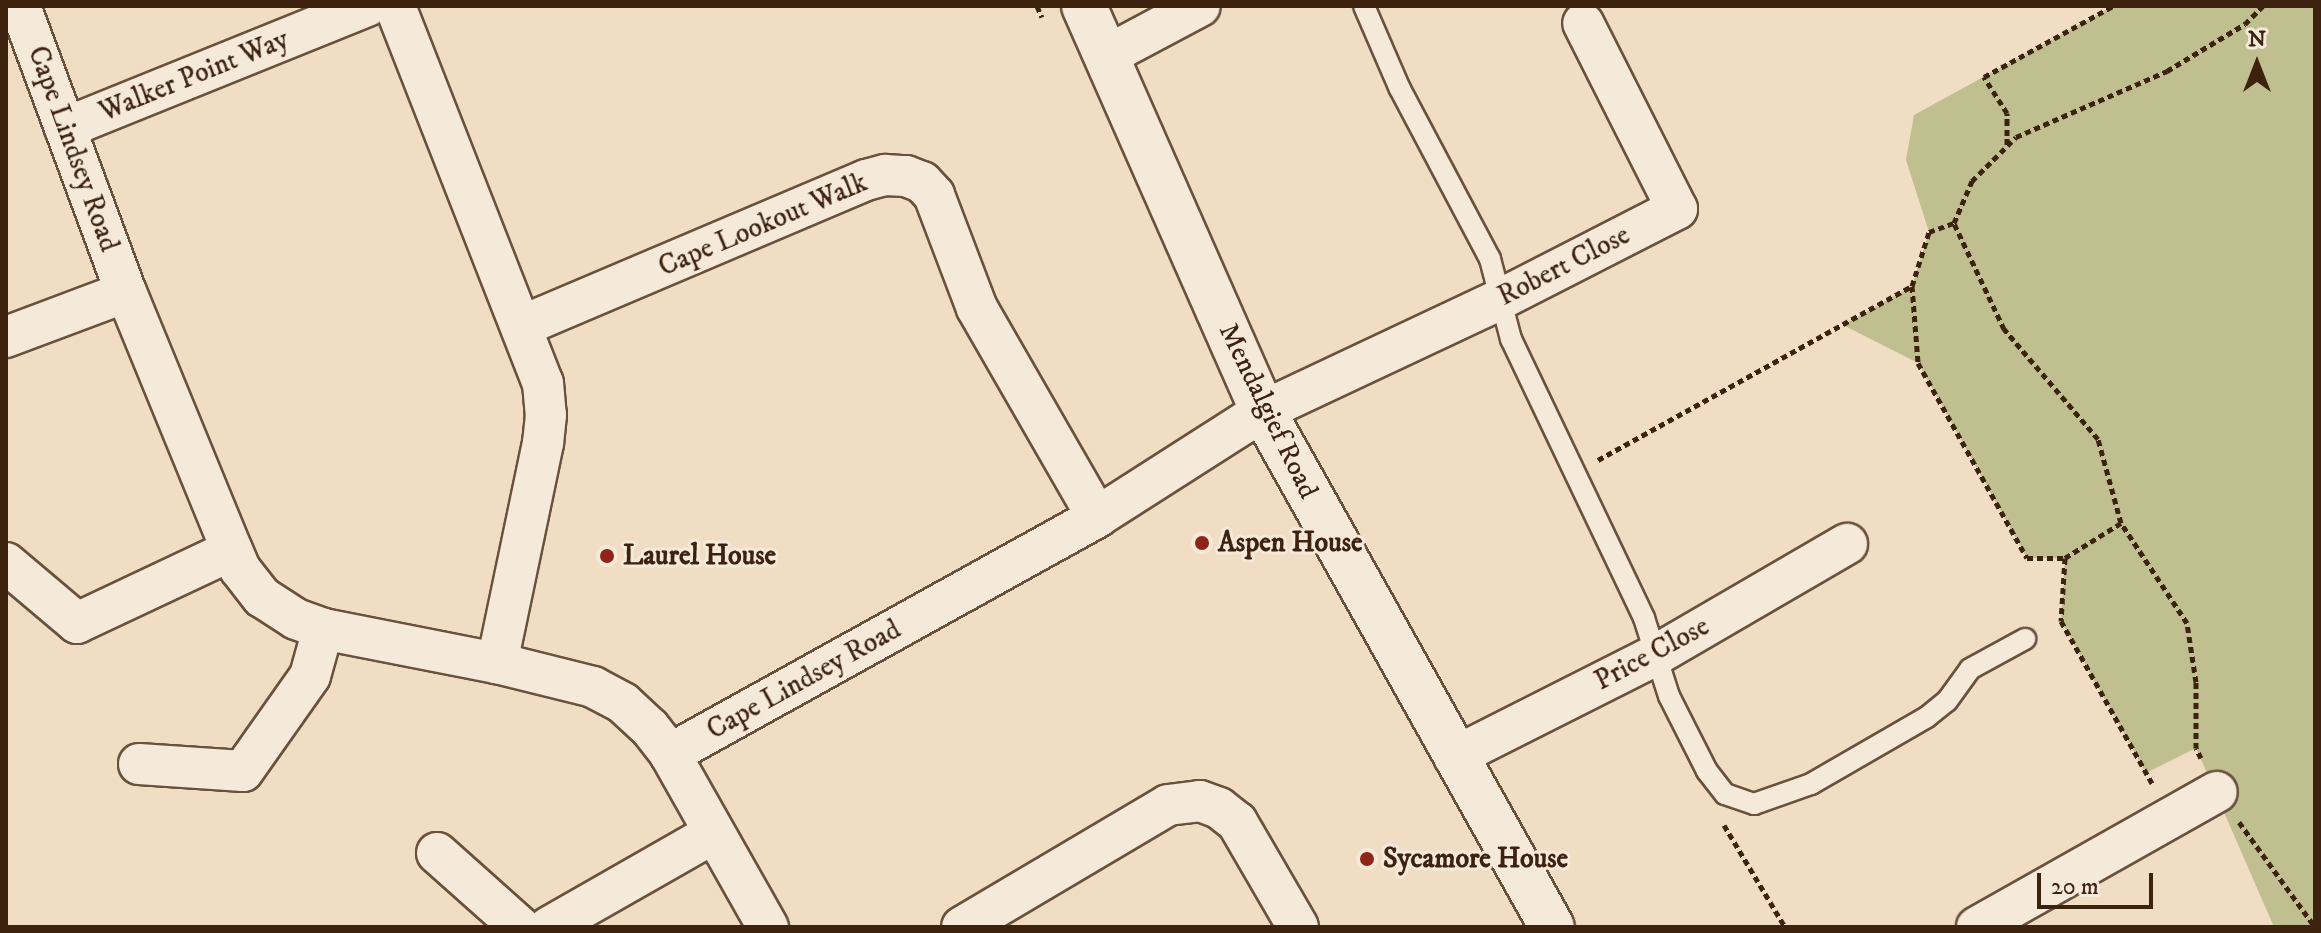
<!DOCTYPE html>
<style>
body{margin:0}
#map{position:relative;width:2321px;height:933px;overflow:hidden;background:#f0ddc4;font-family:"IM FELL DW Pica",serif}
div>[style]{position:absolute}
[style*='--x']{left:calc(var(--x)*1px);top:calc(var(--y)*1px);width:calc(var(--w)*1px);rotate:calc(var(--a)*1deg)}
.green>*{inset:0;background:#bfbf90}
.path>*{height:5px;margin-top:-2.5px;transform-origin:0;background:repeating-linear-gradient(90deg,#3c220f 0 6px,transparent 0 10px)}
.roads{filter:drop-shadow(2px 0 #69513c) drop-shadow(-2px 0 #69513c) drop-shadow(0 2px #69513c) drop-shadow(0 -2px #69513c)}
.service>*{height:20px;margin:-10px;padding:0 10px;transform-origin:10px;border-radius:10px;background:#f5e9d9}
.minor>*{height:40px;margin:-20px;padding:0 20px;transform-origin:20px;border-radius:20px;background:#f5e9d9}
.tertiary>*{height:44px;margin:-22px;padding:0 22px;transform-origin:22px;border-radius:22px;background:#f5e9d9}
.dots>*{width:22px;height:22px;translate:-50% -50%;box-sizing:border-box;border:4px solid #f5e9d9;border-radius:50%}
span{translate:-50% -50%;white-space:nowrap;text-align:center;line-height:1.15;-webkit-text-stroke:6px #f5e9d9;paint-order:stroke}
.street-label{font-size:28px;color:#3c220f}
.poi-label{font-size:28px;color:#3c220f;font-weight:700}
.left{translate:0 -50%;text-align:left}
.frame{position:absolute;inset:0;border:8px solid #3c220f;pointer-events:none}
.north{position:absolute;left:2217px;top:24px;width:80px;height:80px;-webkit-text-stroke:6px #f5e9d9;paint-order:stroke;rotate:0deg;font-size:22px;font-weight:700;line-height:32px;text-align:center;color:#3c220f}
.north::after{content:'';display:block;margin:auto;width:28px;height:36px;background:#3c220f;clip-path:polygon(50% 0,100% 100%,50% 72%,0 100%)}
.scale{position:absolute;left:2037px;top:873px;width:116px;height:36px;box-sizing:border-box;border:4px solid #3c220f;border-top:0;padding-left:10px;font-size:24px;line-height:28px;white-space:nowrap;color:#3c220f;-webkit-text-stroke:6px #f5e9d9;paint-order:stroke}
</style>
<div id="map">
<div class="green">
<i style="clip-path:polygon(2113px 6px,2315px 6px,2315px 927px,2274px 927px,2196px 748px,2146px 773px,2061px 621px,2065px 558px,2027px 558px,1918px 363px,1843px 325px,1912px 286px,1929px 232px,1906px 160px,1914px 115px)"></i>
</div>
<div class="path">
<i style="--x:1037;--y:6;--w:12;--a:66"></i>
<i style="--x:2007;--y:145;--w:32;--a:-90"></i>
<i style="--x:2007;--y:113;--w:43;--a:-122.6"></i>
<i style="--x:1984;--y:77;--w:147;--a:-28.8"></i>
<i style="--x:1912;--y:286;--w:77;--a:85.5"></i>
<i style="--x:1918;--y:363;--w:223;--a:60.8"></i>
<i style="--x:2027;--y:558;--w:38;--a:0"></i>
<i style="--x:1598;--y:460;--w:359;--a:-29"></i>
<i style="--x:1912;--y:286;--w:57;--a:-72.5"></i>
<i style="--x:1929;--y:232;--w:27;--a:-20"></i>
<i style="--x:2121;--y:523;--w:66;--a:148"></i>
<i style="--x:2065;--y:558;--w:63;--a:93.6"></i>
<i style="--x:2061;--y:621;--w:186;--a:60.7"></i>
<i style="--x:2201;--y:758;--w:11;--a:-117"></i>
<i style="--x:2196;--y:748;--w:66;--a:-90"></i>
<i style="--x:2196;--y:682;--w:60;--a:-98.7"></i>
<i style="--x:2187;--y:623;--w:120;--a:-123.4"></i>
<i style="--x:2121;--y:523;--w:87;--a:-105.3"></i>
<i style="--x:2098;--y:439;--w:145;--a:-130.5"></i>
<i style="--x:2004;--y:329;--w:117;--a:-115.3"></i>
<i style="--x:1954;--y:223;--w:46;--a:-66.8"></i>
<i style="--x:1972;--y:181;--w:62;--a:-45"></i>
<i style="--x:2016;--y:137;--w:165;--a:-23.6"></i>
<i style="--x:2167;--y:71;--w:91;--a:-31.1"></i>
<i style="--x:2245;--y:24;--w:25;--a:-45"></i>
<i style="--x:2239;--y:822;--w:130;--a:54.1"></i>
<i style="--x:1724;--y:825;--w:119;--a:59.1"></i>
</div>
<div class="roads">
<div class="service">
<i style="--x:1364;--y:6;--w:90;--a:66.6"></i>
<i style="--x:1400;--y:89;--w:192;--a:62.1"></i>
<i style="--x:1490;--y:259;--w:83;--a:75.3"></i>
<i style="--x:1511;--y:339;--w:309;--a:64.5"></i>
<i style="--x:1644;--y:618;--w:82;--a:72.2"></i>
<i style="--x:1669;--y:696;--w:84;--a:63.1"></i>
<i style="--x:1707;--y:771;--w:29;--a:52"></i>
<i style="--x:1725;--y:794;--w:31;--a:19"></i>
<i style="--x:1754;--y:804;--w:60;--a:-19.3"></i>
<i style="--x:1811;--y:784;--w:134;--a:-30"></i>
<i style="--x:1927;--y:717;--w:26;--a:-39"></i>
<i style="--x:1947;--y:701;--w:39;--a:-54"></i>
<i style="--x:1970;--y:669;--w:63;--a:-28.6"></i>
</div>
<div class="minor">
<i style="--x:20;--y:6;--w:305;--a:69.7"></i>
<i style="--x:126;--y:292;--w:279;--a:67.7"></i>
<i style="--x:232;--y:550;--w:21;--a:67"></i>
<i style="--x:240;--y:569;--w:36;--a:52"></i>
<i style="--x:262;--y:597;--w:40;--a:32.9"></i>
<i style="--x:296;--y:619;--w:29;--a:20"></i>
<i style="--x:323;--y:629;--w:177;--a:11.1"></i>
<i style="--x:497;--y:663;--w:99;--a:14"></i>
<i style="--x:593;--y:687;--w:34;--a:28"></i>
<i style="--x:623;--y:703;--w:37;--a:43"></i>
<i style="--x:650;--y:728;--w:33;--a:52"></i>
<i style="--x:670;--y:754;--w:199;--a:60.5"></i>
<i style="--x:395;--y:6;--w:405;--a:68.6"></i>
<i style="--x:543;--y:383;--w:32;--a:85"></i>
<i style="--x:546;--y:415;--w:28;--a:96"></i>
<i style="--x:543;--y:443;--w:225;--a:101.8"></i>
<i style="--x:1106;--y:56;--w:106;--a:-28"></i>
<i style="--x:65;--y:128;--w:326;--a:-22"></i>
<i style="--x:522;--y:326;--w:374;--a:-23"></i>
<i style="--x:866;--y:180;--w:20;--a:-15"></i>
<i style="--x:885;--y:175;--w:21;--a:3"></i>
<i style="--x:906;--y:176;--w:17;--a:21"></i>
<i style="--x:922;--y:182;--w:18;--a:47"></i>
<i style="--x:934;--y:195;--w:121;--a:69.2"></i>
<i style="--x:977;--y:308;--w:241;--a:60.1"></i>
<i style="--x:6;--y:337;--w:128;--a:-20.6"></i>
<i style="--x:6;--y:563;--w:93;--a:40.2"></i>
<i style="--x:77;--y:623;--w:171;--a:-25.2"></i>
<i style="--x:670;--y:754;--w:488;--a:-29"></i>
<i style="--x:1097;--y:517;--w:197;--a:-32.6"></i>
<i style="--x:1263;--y:411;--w:261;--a:-25.2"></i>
<i style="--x:1499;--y:300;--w:200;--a:-27.1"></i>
<i style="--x:1677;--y:209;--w:208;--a:-116.8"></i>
<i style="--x:1454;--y:757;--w:226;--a:-26.8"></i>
<i style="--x:1656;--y:655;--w:221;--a:-30.2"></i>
<i style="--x:139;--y:764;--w:104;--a:3.9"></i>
<i style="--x:243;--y:771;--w:116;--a:-54.8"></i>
<i style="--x:310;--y:676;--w:49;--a:-74.5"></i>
<i style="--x:437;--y:853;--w:111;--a:41.7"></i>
<i style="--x:549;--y:927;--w:190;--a:-29.7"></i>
<i style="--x:962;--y:927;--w:239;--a:-30.6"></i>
<i style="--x:1168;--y:805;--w:32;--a:-7"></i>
<i style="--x:1200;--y:801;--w:20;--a:20"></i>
<i style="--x:1219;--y:808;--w:23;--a:38"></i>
<i style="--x:1237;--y:822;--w:121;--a:59.8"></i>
<i style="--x:1977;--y:927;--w:275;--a:-29.4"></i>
</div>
<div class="tertiary">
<i style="--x:1084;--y:6;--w:443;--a:66.2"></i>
<i style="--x:1263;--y:411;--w:591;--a:60.75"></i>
</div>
</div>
<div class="dots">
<i style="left:1202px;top:543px;background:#8f2418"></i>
<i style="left:607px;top:556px;background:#8f2418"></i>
<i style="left:1367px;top:859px;background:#8f2418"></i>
</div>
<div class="street-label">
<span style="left:194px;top:76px;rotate:-22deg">Walker Point Way</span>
<span style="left:73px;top:149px;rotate:70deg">Cape Lindsey Road</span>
<span style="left:763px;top:225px;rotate:-23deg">Cape Lookout Walk</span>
<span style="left:1564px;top:266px;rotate:-27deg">Robert Close</span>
<span style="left:1268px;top:411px;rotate:64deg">Mendalgief Road</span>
<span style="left:1652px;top:654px;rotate:-28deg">Price Close</span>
<span style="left:804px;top:680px;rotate:-29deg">Cape Lindsey Road</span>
</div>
<div class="poi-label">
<span class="left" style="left:1218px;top:543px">Aspen House</span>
<span class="left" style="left:623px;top:556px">Laurel House</span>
<span class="left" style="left:1383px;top:859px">Sycamore House</span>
</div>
<div class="frame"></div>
<div class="north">N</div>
<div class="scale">20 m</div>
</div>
